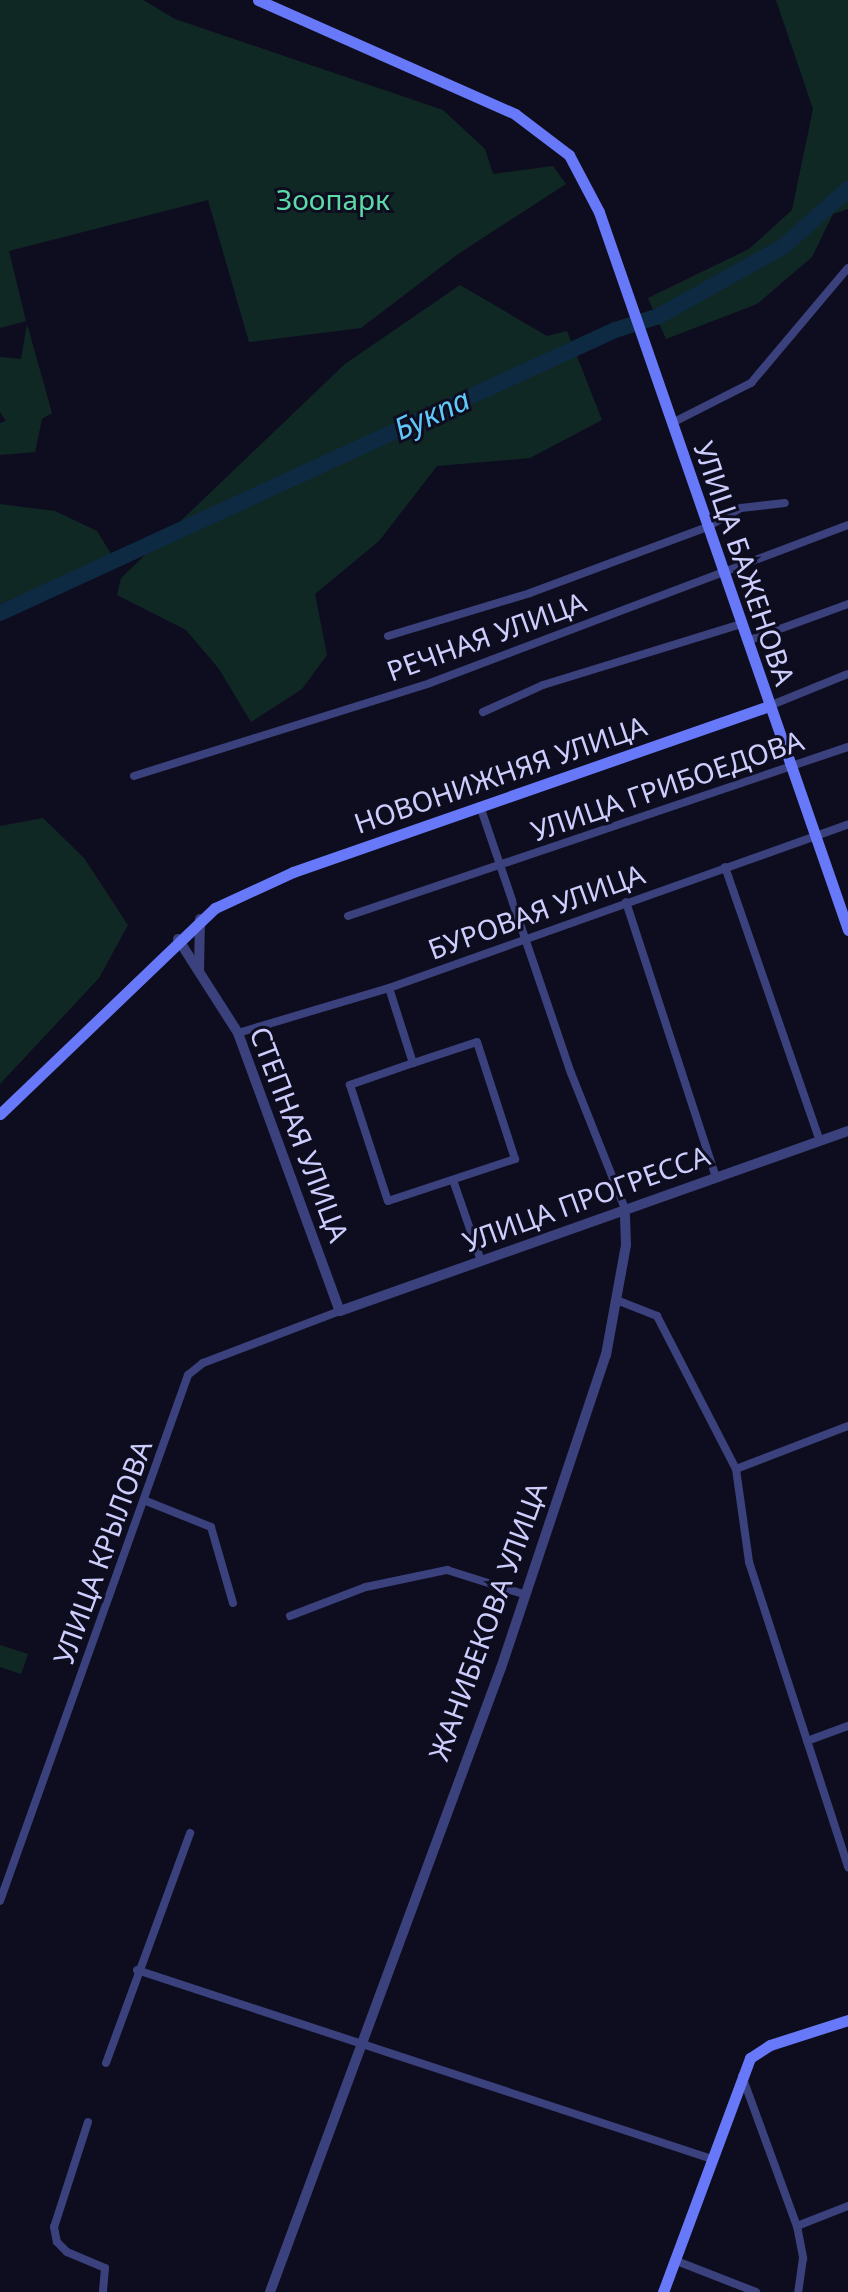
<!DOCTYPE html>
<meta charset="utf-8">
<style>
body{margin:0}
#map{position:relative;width:848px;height:2292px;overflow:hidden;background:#0e0d1f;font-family:"Noto Sans",sans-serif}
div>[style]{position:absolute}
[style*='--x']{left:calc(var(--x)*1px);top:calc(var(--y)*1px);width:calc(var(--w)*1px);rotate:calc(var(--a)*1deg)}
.green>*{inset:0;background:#102824}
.river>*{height:16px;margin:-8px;padding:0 8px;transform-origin:8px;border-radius:8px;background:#0e2a42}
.minor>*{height:8px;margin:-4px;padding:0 4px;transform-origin:4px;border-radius:4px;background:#3a417c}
.tertiary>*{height:10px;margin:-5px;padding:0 5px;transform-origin:5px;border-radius:5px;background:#3a417c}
.secondary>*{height:11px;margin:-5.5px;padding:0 5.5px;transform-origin:5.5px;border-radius:5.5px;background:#6779f9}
span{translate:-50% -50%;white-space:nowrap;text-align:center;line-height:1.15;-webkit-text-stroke:6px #0e0d1f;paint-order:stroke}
.park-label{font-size:28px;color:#5cdaa8}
.street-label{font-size:28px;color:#cdcefd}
.water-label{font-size:30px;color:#5fc8f9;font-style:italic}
</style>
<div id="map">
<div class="green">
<i style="clip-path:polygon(0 0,143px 0,175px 19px,443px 110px,485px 149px,493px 174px,553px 166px,566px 184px,458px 254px,361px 328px,249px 342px,208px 200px,9px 251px,26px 321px,0 328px)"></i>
<i style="clip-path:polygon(776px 0,848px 0,848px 209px,833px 214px,812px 257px,757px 304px,666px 339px,648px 298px,749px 249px,792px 210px,813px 109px)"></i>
<i style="clip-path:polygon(460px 285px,547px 336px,567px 331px,602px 420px,530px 458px,437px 466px,379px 541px,315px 594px,327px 655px,302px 689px,251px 722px,219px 669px,186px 630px,117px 595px,121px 578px,345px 364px)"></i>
<i style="clip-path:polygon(27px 324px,52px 413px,42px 419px,35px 452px,0 455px,0 423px,6px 421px,0 412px,0 357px,21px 359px)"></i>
<i style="clip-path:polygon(0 504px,55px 511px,97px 531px,113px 557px,0 604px)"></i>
<i style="clip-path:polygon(43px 818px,84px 858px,128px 925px,99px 978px,0 1084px,0 826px)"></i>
<i style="clip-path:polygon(0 1645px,28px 1654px,21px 1674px,0 1667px)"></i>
</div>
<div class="river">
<i style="--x:0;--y:613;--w:677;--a:-24.71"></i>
<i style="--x:615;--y:330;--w:46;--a:-17.7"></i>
<i style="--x:659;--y:316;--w:143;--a:-29.2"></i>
<i style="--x:784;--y:246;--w:86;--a:-41.7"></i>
</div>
<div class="minor">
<i style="--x:672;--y:423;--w:89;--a:-26.9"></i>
<i style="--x:751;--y:383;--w:150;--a:-49.9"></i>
<i style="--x:388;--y:636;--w:148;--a:-16.8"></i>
<i style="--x:530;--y:593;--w:187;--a:-20.4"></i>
<i style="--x:705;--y:528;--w:41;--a:-29.1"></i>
<i style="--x:741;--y:508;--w:44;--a:-6.5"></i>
<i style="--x:747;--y:641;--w:108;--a:-20.1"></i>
<i style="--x:769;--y:706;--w:85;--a:-22.1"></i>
<i style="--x:483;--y:712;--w:66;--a:-24.2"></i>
<i style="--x:543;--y:685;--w:207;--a:-17.1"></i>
<i style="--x:134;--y:776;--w:310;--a:-17.4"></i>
<i style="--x:430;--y:683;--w:447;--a:-20.7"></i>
<i style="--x:480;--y:806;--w:282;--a:71.2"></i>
<i style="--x:571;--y:1073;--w:146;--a:68.3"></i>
<i style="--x:725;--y:867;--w:290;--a:70.9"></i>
<i style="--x:626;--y:902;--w:289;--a:71.9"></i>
<i style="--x:348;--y:916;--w:528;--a:-18.68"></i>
<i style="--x:389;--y:988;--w:79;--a:72.3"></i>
<i style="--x:413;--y:1063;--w:67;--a:160.8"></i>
<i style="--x:350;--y:1085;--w:122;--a:71.9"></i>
<i style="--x:388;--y:1201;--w:134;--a:-18.3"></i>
<i style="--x:515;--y:1159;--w:123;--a:-108"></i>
<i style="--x:477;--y:1042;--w:67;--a:161.8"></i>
<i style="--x:238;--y:1033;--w:158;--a:-16.6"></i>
<i style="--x:389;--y:988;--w:487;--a:-19.6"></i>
<i style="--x:453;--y:1180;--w:86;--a:70.9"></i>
<i style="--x:619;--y:1301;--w:41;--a:21.5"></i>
<i style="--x:657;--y:1316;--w:172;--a:62.7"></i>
<i style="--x:736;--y:1469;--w:94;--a:82"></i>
<i style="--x:749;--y:1562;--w:321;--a:72"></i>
<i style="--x:736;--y:1469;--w:120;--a:-21"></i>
<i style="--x:146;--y:1501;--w:70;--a:21.8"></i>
<i style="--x:211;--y:1527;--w:79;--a:73.9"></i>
<i style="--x:290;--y:1616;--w:81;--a:-20.9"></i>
<i style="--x:366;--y:1587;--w:83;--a:-11.9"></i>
<i style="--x:447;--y:1570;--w:80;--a:17.5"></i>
<i style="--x:807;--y:1741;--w:44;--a:-20.1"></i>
<i style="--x:0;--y:1901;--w:559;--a:-70.33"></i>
<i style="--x:188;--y:1375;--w:19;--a:-39"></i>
<i style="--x:203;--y:1363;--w:147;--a:-20.8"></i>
<i style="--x:137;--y:1970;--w:602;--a:18.19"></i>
<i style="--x:106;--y:2063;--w:245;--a:-69.9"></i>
<i style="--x:742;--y:2076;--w:160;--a:69.9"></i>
<i style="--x:797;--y:2226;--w:33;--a:79"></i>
<i style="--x:803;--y:2258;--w:34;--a:98"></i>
<i style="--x:88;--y:2122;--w:110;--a:107.9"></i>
<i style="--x:54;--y:2227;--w:15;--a:79"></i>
<i style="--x:57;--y:2242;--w:14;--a:45"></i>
<i style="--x:67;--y:2252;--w:41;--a:22.8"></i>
<i style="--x:105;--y:2268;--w:24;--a:95"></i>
<i style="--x:797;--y:2226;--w:55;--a:-21.4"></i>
<i style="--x:674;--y:2260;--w:88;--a:21.3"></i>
</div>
<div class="tertiary">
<i style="--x:178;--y:939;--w:112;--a:57.4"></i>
<i style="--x:238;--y:1033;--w:296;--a:69.9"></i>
<i style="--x:340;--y:1311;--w:539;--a:-19.51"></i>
<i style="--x:199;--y:971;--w:52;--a:-88.9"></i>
<i style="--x:270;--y:2292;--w:665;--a:-69.69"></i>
<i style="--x:501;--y:1668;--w:330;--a:-71.5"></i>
<i style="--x:606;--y:1355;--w:112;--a:-79.7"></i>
<i style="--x:626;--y:1245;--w:36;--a:-92"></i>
</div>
<div class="secondary">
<i style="--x:258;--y:0;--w:281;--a:23.9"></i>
<i style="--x:515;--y:114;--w:68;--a:37.2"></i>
<i style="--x:569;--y:155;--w:64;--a:62.2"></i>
<i style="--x:599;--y:212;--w:760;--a:70.87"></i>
<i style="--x:0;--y:1114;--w:298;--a:-43.8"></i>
<i style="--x:215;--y:908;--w:86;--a:-24.8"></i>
<i style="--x:293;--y:872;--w:504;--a:-19.23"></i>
<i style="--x:663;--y:2292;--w:250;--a:-69.6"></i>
<i style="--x:750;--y:2058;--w:24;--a:-33"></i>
<i style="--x:770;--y:2045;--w:82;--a:-17.8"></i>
</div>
<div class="park-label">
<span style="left:333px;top:199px">Зоопарк</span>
</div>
<div class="street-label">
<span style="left:745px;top:563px;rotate:71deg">УЛИЦА БАЖЕНОВА</span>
<span style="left:486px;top:636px;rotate:-20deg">РЕЧНАЯ УЛИЦА</span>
<span style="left:500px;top:774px;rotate:-19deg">НОВОНИЖНЯЯ УЛИЦА</span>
<span style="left:667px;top:785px;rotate:-19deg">УЛИЦА ГРИБОЕДОВА</span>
<span style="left:536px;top:911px;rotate:-20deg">БУРОВАЯ УЛИЦА</span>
<span style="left:300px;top:1134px;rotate:69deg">СТЕПНАЯ УЛИЦА</span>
<span style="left:586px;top:1198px;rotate:-20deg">УЛИЦА ПРОГРЕССА</span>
<span style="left:102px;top:1552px;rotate:-70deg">УЛИЦА КРЫЛОВА</span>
<span style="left:487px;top:1621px;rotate:-70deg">ЖАНИБЕКОВА УЛИЦА</span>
</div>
<div class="water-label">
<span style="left:432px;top:414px;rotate:-25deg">Букпа</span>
</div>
</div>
